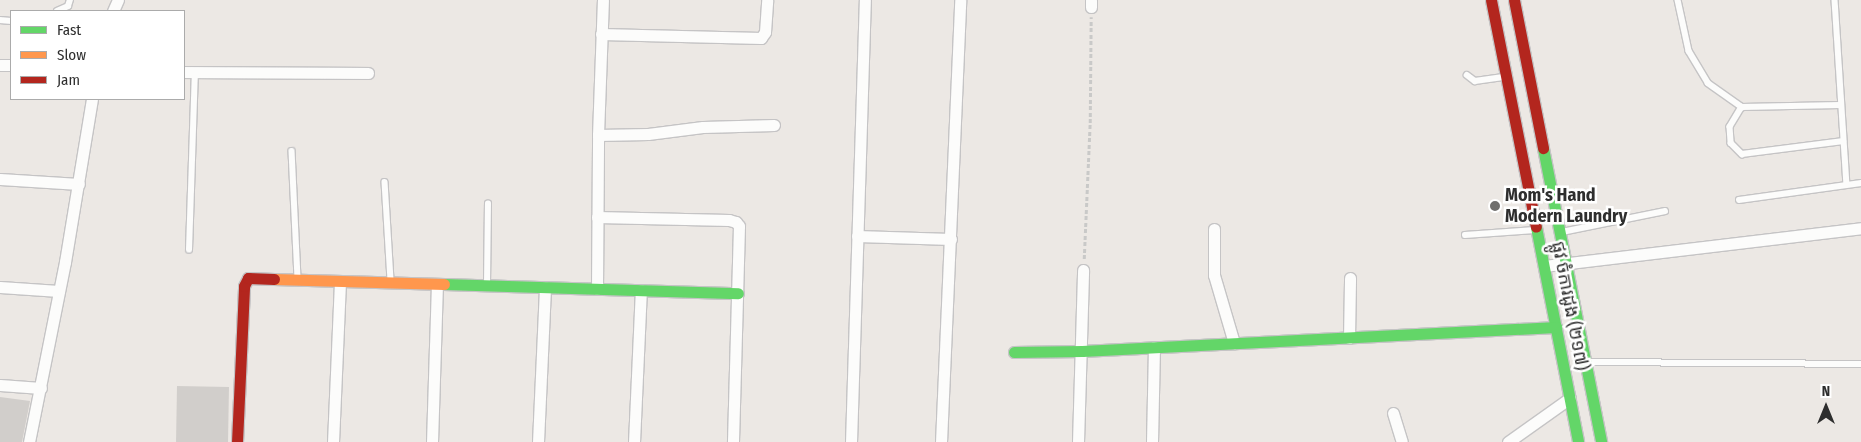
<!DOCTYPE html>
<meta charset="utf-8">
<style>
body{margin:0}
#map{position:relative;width:1861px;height:442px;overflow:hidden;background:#ece8e4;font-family:"Fira Sans Condensed","Noto Sans Khmer",sans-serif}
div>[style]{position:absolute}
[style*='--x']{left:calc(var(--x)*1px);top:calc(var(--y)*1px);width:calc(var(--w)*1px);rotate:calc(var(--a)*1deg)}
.building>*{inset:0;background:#d1cecb;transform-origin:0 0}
.path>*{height:2.5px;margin-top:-1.25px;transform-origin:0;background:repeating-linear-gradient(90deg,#c9c9c8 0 4px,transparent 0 6.5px)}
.roads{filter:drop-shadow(1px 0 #c5c4c5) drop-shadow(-1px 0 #c5c4c5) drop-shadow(0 1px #c5c4c5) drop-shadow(0 -1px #c5c4c5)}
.lane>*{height:5.5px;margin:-2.75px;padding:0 2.75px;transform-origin:2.75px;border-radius:2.75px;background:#fcfcfb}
.street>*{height:11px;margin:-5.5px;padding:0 5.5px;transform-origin:5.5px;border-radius:5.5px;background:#fcfcfb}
.fast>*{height:11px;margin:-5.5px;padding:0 5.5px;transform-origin:5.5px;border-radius:5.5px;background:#63d668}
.slow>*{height:11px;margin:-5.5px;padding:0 5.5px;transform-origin:5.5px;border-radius:5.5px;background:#ff974d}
.jam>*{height:11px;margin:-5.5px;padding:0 5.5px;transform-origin:5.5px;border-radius:5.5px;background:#b3261e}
.dots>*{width:14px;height:14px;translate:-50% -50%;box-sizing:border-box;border:2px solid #fff;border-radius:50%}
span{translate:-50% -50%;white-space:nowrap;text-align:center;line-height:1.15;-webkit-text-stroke:5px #fff;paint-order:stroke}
.poi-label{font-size:18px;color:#2e2e2e;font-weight:700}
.left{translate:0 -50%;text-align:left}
.street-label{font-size:18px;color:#2e2e2e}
.legend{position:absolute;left:10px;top:10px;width:175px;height:90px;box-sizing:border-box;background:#fff;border:1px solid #ababab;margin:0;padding:6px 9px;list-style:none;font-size:15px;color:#2e2e2e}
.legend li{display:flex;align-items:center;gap:10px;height:25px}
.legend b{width:25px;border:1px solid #ababab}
.north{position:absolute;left:1801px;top:382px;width:50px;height:50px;-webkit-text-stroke:4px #fff;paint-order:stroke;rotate:0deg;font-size:14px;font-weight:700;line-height:20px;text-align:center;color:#2e2e2e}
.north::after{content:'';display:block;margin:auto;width:18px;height:22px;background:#2e2e2e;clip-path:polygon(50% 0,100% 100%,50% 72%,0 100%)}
</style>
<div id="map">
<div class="building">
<i style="left:177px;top:386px;width:52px;height:56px;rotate:1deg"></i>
<i style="clip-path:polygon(0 397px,30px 401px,22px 442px,0 442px)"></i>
</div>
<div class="path">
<i style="--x:1084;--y:259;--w:136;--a:-87.5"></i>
<i style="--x:1090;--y:123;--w:106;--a:-89.5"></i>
</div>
<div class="roads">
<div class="lane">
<i style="--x:1678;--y:0;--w:52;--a:77.8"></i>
<i style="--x:1689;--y:51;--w:37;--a:59"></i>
<i style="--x:1708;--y:83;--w:42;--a:35.2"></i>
<i style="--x:1742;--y:107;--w:98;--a:-1.2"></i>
<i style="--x:1835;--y:0;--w:184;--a:86.3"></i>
<i style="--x:57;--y:11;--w:12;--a:-24"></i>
<i style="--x:68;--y:6;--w:6;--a:-72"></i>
<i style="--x:0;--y:20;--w:11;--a:5"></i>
<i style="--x:1467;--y:75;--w:10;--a:37"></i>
<i style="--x:1475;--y:81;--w:30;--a:-8"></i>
<i style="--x:1742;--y:107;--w:23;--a:121"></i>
<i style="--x:1730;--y:127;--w:16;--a:86"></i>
<i style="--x:1731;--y:143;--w:16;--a:45"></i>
<i style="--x:1742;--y:154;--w:102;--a:-7.3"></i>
<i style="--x:292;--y:151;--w:128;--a:87.3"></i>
<i style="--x:385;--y:182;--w:98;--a:86.5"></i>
<i style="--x:1739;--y:200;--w:123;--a:-7.9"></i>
<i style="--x:1562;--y:232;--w:105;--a:-11.5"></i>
<i style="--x:1465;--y:235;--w:70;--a:-4.1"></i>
<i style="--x:189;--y:250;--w:178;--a:-88.1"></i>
<i style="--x:487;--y:284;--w:80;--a:-89.3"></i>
<i style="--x:1588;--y:362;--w:273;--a:0.4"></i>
</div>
<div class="street">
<i style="--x:1091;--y:7;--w:7;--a:-90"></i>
<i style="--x:113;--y:11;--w:12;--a:-66"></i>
<i style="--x:601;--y:34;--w:160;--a:1.4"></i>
<i style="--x:761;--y:38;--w:7;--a:-56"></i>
<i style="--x:765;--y:32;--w:32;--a:-86"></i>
<i style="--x:0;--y:65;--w:11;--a:0"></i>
<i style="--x:184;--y:72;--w:184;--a:0.3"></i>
<i style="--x:598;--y:135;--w:50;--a:-1.1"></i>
<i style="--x:648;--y:134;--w:55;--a:-7.3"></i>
<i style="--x:703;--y:127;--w:71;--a:-1.6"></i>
<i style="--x:0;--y:179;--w:79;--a:3.6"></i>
<i style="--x:597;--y:217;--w:132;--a:1.3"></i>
<i style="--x:729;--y:220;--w:7;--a:16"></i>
<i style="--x:736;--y:222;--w:5;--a:53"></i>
<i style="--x:739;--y:226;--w:216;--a:91.6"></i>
<i style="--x:1214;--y:229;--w:46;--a:90"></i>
<i style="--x:1214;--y:275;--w:71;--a:73.6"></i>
<i style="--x:857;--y:236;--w:94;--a:1.8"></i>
<i style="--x:1544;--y:266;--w:319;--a:-6.8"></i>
<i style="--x:0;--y:287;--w:59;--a:3.9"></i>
<i style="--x:597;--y:289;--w:154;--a:-89.6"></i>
<i style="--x:598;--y:135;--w:135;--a:-87.9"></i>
<i style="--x:1349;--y:338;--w:60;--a:-89"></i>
<i style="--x:0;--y:385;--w:41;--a:4.2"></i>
<i style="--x:1393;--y:413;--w:30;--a:73"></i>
<i style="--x:29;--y:442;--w:184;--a:-78.7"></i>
<i style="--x:65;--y:262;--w:165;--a:-80.6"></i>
<i style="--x:333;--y:442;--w:161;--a:-87.5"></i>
<i style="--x:432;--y:442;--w:158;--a:-88.2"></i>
<i style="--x:538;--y:442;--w:155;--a:-87.4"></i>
<i style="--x:634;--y:442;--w:152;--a:-87.4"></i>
<i style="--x:851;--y:442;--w:442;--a:-88.2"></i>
<i style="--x:941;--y:442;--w:442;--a:-87.5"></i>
<i style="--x:1078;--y:442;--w:172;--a:-88.3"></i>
<i style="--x:1152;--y:442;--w:95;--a:-88.8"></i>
<i style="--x:1508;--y:442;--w:76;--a:-35.4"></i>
</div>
<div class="fast">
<i style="--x:1543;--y:148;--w:300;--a:78.8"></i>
<i style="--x:1536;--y:227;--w:219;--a:78.9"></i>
<i style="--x:444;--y:284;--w:294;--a:1.8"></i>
<i style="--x:1014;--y:352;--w:68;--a:-0.8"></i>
<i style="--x:1082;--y:351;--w:475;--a:-2.9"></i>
</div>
<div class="slow">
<i style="--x:274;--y:279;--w:170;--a:1.7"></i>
</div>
<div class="jam">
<i style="--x:1491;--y:0;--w:231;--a:78.8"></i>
<i style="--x:1514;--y:0;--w:151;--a:78.9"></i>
<i style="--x:237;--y:442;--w:156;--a:-87.4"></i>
<i style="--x:244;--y:286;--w:9;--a:-63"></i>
<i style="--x:248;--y:278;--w:26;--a:2"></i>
</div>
</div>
<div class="dots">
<i style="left:1495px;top:206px;background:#706f6e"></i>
</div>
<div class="poi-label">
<span class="left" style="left:1505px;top:206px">Mom's Hand<br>Modern Laundry</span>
</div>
<div class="street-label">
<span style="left:1570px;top:306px;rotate:79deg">ផ្លូវ ចំការដូង (២១៧)</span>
</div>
<ul class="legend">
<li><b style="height:6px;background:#63d668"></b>Fast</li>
<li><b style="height:6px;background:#ff974d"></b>Slow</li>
<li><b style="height:6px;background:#b3261e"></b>Jam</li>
</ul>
<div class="north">N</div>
</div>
